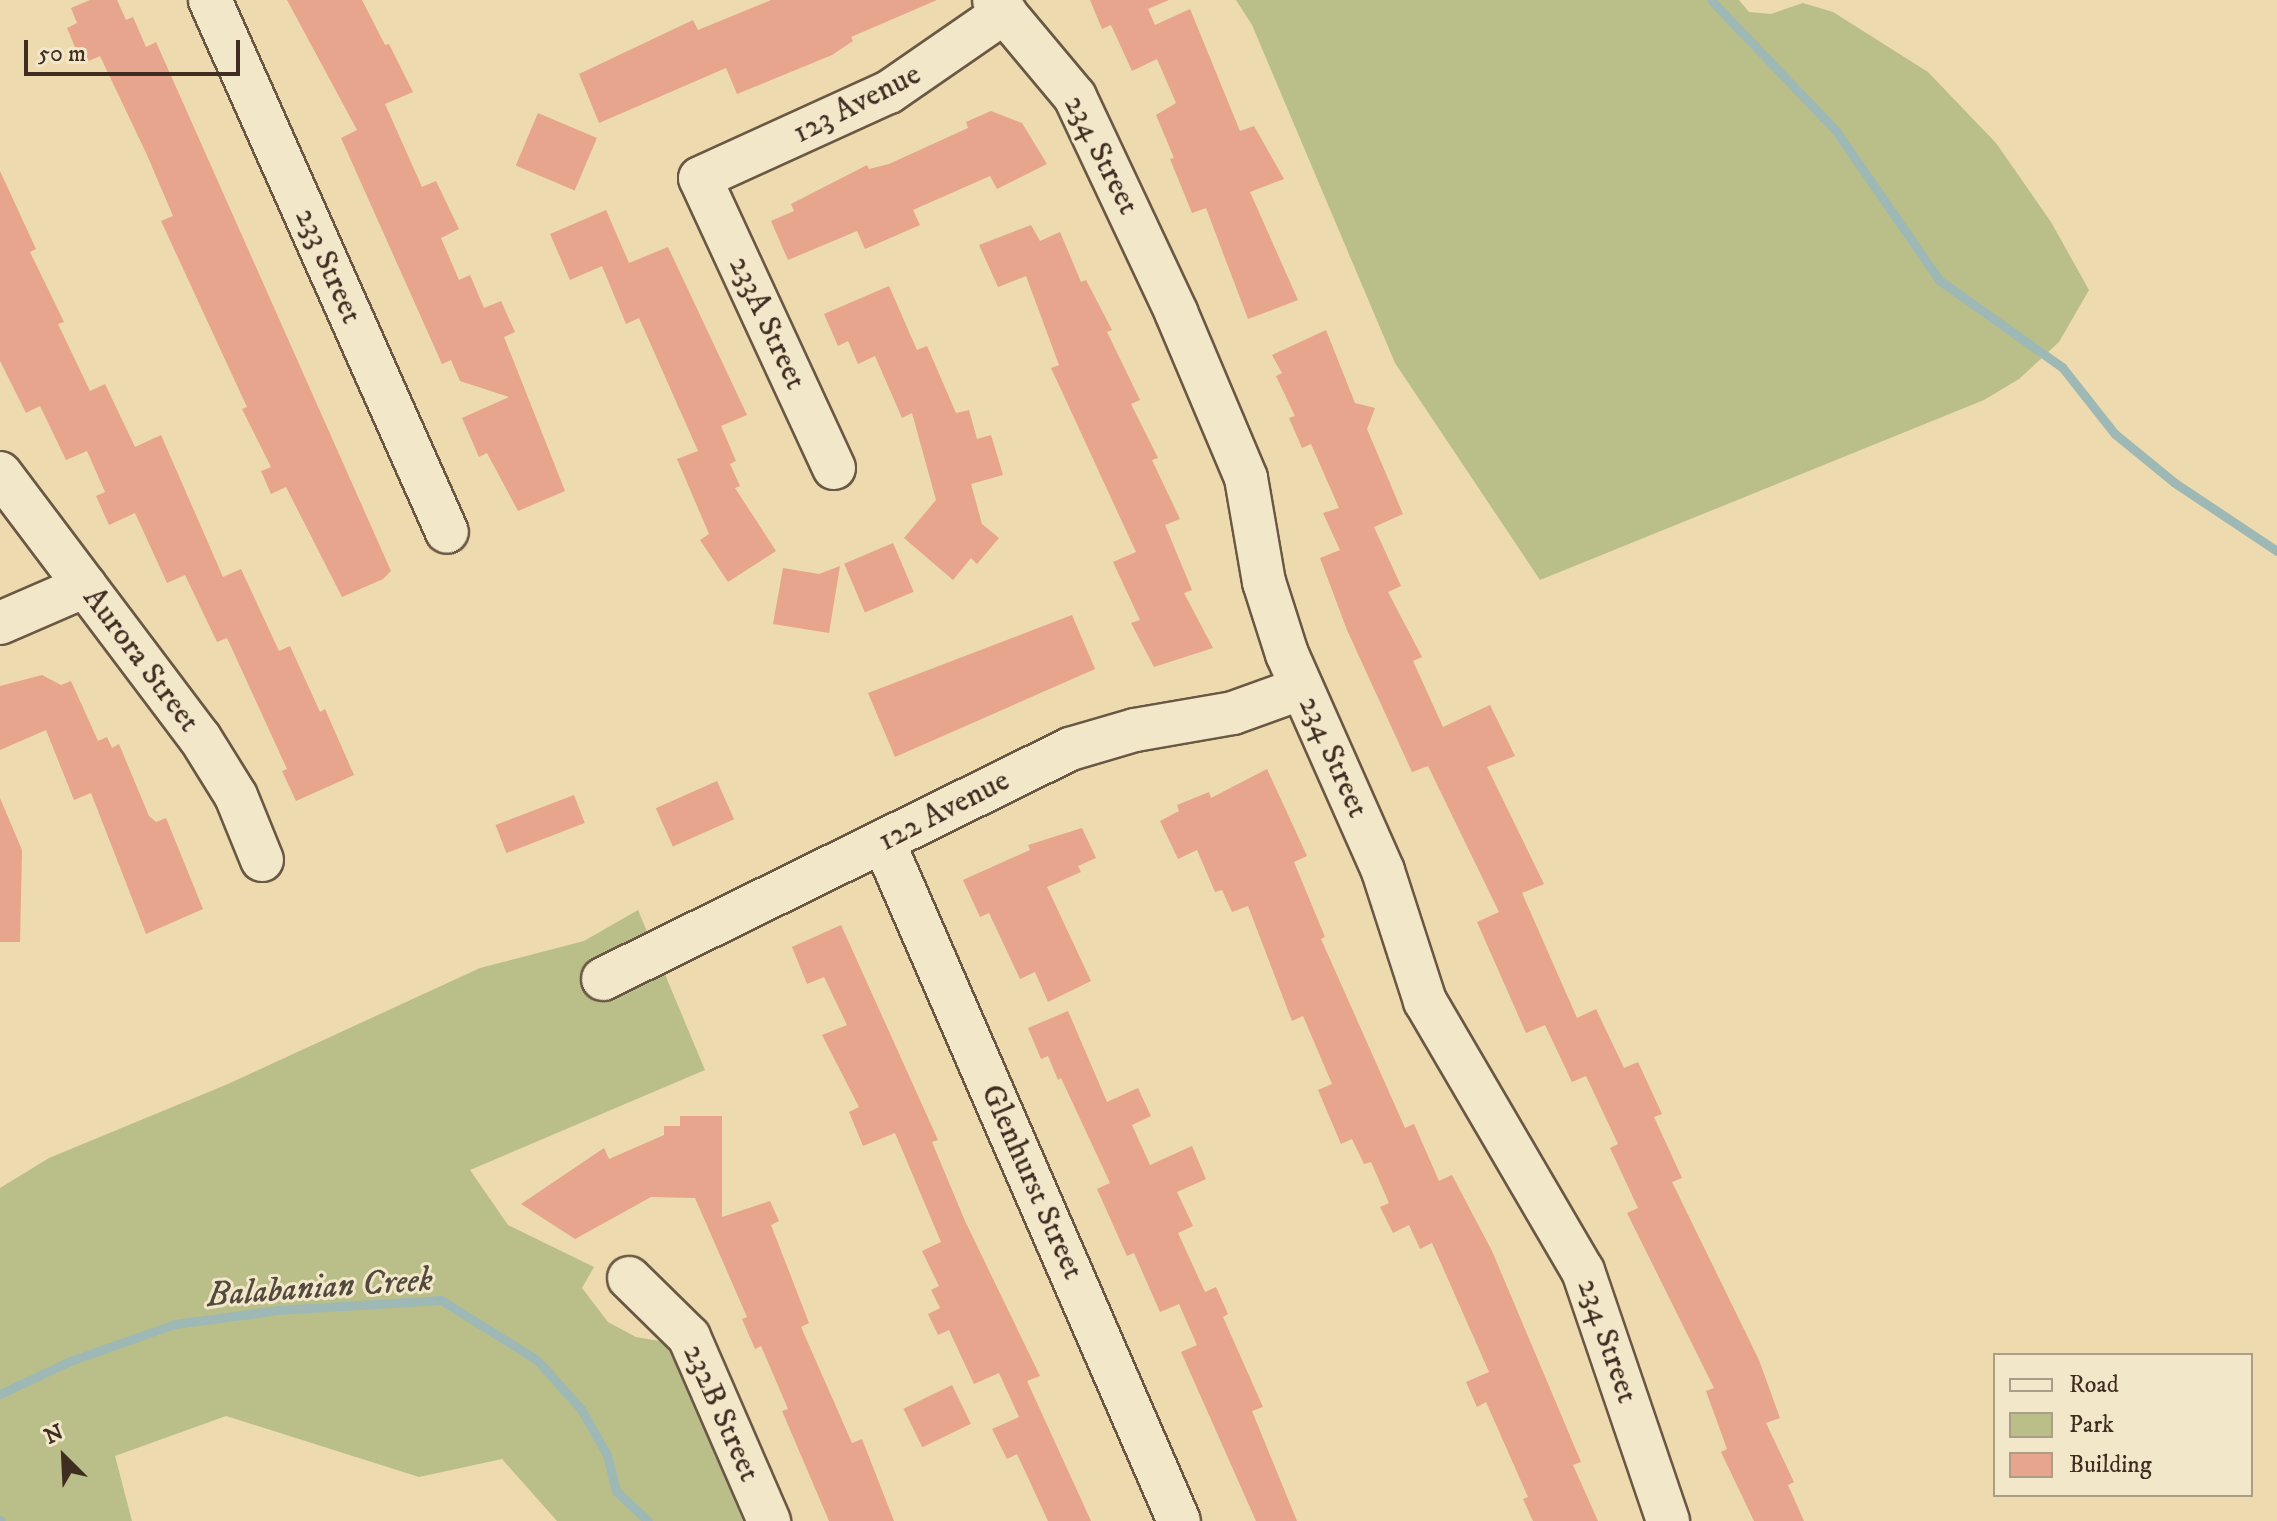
<!DOCTYPE html>
<style>
body{margin:0}
#map{position:relative;width:2277px;height:1521px;overflow:hidden;background:#eddaae;font-family:"IM FELL DW Pica",serif}
div>[style]{position:absolute}
[style*='--x']{left:calc(var(--x)*1px);top:calc(var(--y)*1px);width:calc(var(--w)*1px);rotate:calc(var(--a)*1deg)}
.green>*{inset:0;background:#babf89}
.stream>*{height:9px;margin:-4.5px;padding:0 4.5px;transform-origin:4.5px;border-radius:4.5px;background:#9db8b5}
.building>*{inset:0;background:#e6a58c;transform-origin:0 0}
.roads{filter:drop-shadow(2px 0 #6a5844) drop-shadow(-2px 0 #6a5844) drop-shadow(0 2px #6a5844) drop-shadow(0 -2px #6a5844)}
.minor>*{height:42px;margin:-21px;padding:0 21px;transform-origin:21px;border-radius:21px;background:#f3e7ca}
span{translate:-50% -50%;white-space:nowrap;text-align:center;line-height:1.15;-webkit-text-stroke:6px #f3e7ca;paint-order:stroke}
.street-label{font-size:32px;color:#3f2d21}
.water-label{font-size:34px;color:#52493f;font-style:italic}
.legend{position:absolute;left:1993px;top:1353px;width:260px;height:144px;box-sizing:border-box;background:#f3e7ca;border:2px solid #ab9d86;margin:0;padding:10px 14px;list-style:none;font-size:24px;color:#3f2d21}
.legend li{display:flex;align-items:center;gap:16px;height:40px}
.legend b{width:40px;border:2px solid #ab9d86}
.north{position:absolute;left:24px;top:1417px;width:80px;height:80px;-webkit-text-stroke:6px #f3e7ca;paint-order:stroke;rotate:336deg;font-size:22px;font-weight:700;line-height:32px;text-align:center;color:#3f2d21}
.north::after{content:'';display:block;margin:auto;width:28px;height:36px;background:#3f2d21;clip-path:polygon(50% 0,100% 100%,50% 72%,0 100%)}
.scale{position:absolute;left:24px;top:40px;width:216px;height:36px;box-sizing:border-box;border:4px solid #3f2d21;border-top:0;padding-left:10px;font-size:24px;line-height:28px;white-space:nowrap;color:#3f2d21;-webkit-text-stroke:6px #f3e7ca;paint-order:stroke}
</style>
<div id="map">
<div class="green">
<i style="clip-path:polygon(1236px 0,1739px 0,1749px 12px,1771px 14px,1803px 3px,1833px 12px,1928px 72px,1996px 143px,2051px 222px,2089px 290px,2059px 342px,2019px 379px,1984px 400px,1540px 580px,1395px 363px,1252px 25px)"></i>
<i style="clip-path:polygon(638px 910px,705px 1070px,470px 1170px,508px 1225px,594px 1267px,582px 1288px,608px 1322px,636px 1337px,683px 1345px,709px 1436px,743px 1521px,557px 1521px,502px 1459px,419px 1477px,226px 1416px,115px 1456px,132px 1521px,0 1521px,0 1188px,49px 1158px,228px 1084px,480px 968px,584px 941px)"></i>
</div>
<div class="stream">
<i style="--x:1711;--y:0;--w:181;--a:46.3"></i>
<i style="--x:1836;--y:131;--w:181;--a:55.3"></i>
<i style="--x:1939;--y:280;--w:151;--a:35.3"></i>
<i style="--x:2062;--y:367;--w:85;--a:51.7"></i>
<i style="--x:2115;--y:434;--w:77;--a:39.2"></i>
<i style="--x:2175;--y:483;--w:123;--a:33.7"></i>
<i style="--x:0;--y:1394;--w:77;--a:-25.2"></i>
<i style="--x:70;--y:1361;--w:111;--a:-19.4"></i>
<i style="--x:175;--y:1324;--w:104;--a:-7.7"></i>
<i style="--x:278;--y:1310;--w:163;--a:-3.5"></i>
<i style="--x:441;--y:1300;--w:113;--a:32"></i>
<i style="--x:537;--y:1360;--w:66;--a:48.1"></i>
<i style="--x:581;--y:1409;--w:53;--a:60.5"></i>
<i style="--x:607;--y:1455;--w:37;--a:76"></i>
<i style="--x:616;--y:1491;--w:44;--a:43.2"></i>
<i style="--x:0;--y:1520;--w:1;--a:45"></i>
</div>
<div class="building">
<i style="clip-path:polygon(90px 0,117px 0,126px 20px,133px 17px,146px 47px,156px 42px,391px 571px,383px 579px,342px 597px,286px 487px,271px 494px,261px 471px,271px 467px,242px 409px,247px 407px,161px 221px,173px 216px,147px 155px,100px 56px,82px 64px,67px 28px,77px 23px,71px 8px)"></i>
<i style="clip-path:polygon(287px 0,362px 0,385px 45px,389px 44px,413px 92px,385px 104px,422px 187px,436px 181px,459px 229px,441px 238px,459px 280px,470px 275px,484px 308px,501px 301px,515px 332px,504px 337px,565px 491px,518px 511px,487px 453px,479px 457px,462px 418px,509px 397px,460px 381px,451px 360px,442px 364px,341px 138px,357px 130px)"></i>
<i style="clip-path:polygon(771px 0,937px 0,851px 37px,853px 41px,832px 55px,737px 94px,726px 68px,599px 123px,579px 74px,693px 20px,698px 30px)"></i>
<i style="clip-path:polygon(1090px 0,1169px 0,1148px 9px,1155px 25px,1190px 9px,1240px 131px,1254px 126px,1284px 179px,1250px 192px,1298px 300px,1248px 319px,1206px 208px,1192px 213px,1170px 159px,1174px 158px,1156px 115px,1176px 103px,1157px 59px,1132px 71px,1111px 25px,1102px 29px)"></i>
<i style="clip-path:polygon(991px 111px,1022px 123px,1047px 164px,997px 189px,990px 176px,913px 210px,920px 225px,865px 249px,857px 231px,788px 260px,771px 221px,794px 211px,791px 204px,867px 165px,869px 169px,889px 164px,968px 128px,966px 122px)"></i>
<i style="left:538px;top:113px;width:64px;height:57px;rotate:23deg"></i>
<i style="clip-path:polygon(0 171px,36px 249px,30px 252px,64px 322px,58px 324px,90px 391px,105px 384px,135px 447px,161px 435px,223px 577px,241px 569px,279px 651px,290px 646px,320px 712px,325px 709px,354px 775px,296px 801px,282px 771px,287px 769px,227px 638px,217px 642px,185px 575px,167px 583px,135px 513px,109px 525px,96px 496px,105px 492px,87px 451px,66px 460px,40px 406px,26px 413px,0 361px)"></i>
<i style="clip-path:polygon(606px 210px,629px 263px,668px 247px,747px 415px,721px 426px,736px 461px,730px 464px,740px 486px,735px 488px,776px 551px,728px 582px,700px 540px,709px 534px,677px 459px,698px 451px,639px 318px,626px 324px,602px 266px,570px 280px,550px 234px)"></i>
<i style="clip-path:polygon(1031px 225px,1040px 241px,1060px 232px,1081px 282px,1086px 280px,1112px 330px,1107px 332px,1140px 400px,1131px 404px,1158px 458px,1152px 460px,1180px 519px,1165px 525px,1192px 590px,1184px 593px,1213px 648px,1154px 667px,1131px 623px,1140px 620px,1113px 562px,1136px 552px,1051px 368px,1059px 365px,1026px 276px,998px 287px,979px 245px)"></i>
<i style="clip-path:polygon(889px 286px,917px 350px,927px 346px,956px 413px,969px 410px,977px 439px,991px 435px,1003px 475px,971px 484px,982px 524px,999px 538px,977px 564px,971px 558px,953px 580px,904px 538px,936px 500px,912px 413px,902px 418px,875px 356px,858px 364px,848px 341px,838px 346px,824px 314px)"></i>
<i style="clip-path:polygon(1326px 330px,1355px 403px,1375px 408px,1367px 429px,1403px 514px,1374px 527px,1401px 586px,1388px 592px,1422px 657px,1413px 661px,1443px 727px,1490px 705px,1515px 756px,1487px 767px,1544px 884px,1522px 893px,1577px 1018px,1596px 1009px,1624px 1068px,1638px 1062px,1662px 1114px,1654px 1117px,1682px 1178px,1672px 1182px,1759px 1360px,1780px 1418px,1766px 1423px,1794px 1482px,1788px 1485px,1804px 1521px,1754px 1521px,1721px 1452px,1727px 1449px,1706px 1391px,1714px 1388px,1627px 1213px,1638px 1208px,1610px 1148px,1618px 1144px,1586px 1076px,1572px 1082px,1545px 1025px,1526px 1033px,1477px 922px,1499px 912px,1428px 766px,1412px 772px,1347px 630px,1320px 558px,1340px 550px,1323px 513px,1339px 508px,1311px 444px,1302px 448px,1289px 418px,1295px 416px,1276px 376px,1282px 373px,1272px 355px)"></i>
<i style="left:893px;top:543px;width:53px;height:53px;rotate:67deg"></i>
<i style="clip-path:polygon(840px 566px,829px 633px,773px 624px,783px 568px,819px 574px)"></i>
<i style="clip-path:polygon(1072px 615px,1095px 669px,895px 757px,868px 693px)"></i>
<i style="clip-path:polygon(42px 675px,61px 685px,71px 681px,98px 741px,107px 737px,112px 748px,119px 744px,149px 816px,156px 822px,166px 818px,203px 909px,146px 934px,91px 793px,74px 800px,46px 730px,0 750px,0 686px)"></i>
<i style="clip-path:polygon(1267px 769px,1307px 856px,1294px 862px,1325px 937px,1321px 939px,1405px 1128px,1414px 1124px,1439px 1181px,1452px 1175px,1492px 1251px,1581px 1462px,1573px 1465px,1598px 1521px,1533px 1521px,1523px 1499px,1528px 1497px,1486px 1402px,1477px 1407px,1466px 1382px,1489px 1372px,1432px 1243px,1420px 1249px,1409px 1225px,1393px 1233px,1380px 1207px,1389px 1203px,1371px 1162px,1364px 1164px,1352px 1139px,1341px 1144px,1318px 1090px,1332px 1084px,1303px 1016px,1292px 1021px,1248px 906px,1232px 912px,1222px 890px,1215px 892px,1197px 850px,1178px 859px,1160px 821px,1179px 811px,1177px 805px,1209px 792px,1211px 798px)"></i>
<i style="left:717px;top:781px;width:42px;height:67px;rotate:66deg"></i>
<i style="left:574px;top:795px;width:30px;height:84px;rotate:69deg"></i>
<i style="clip-path:polygon(0 798px,22px 850px,20px 942px,0 942px)"></i>
<i style="clip-path:polygon(1082px 828px,1096px 858px,1078px 866px,1081px 872px,1047px 887px,1091px 981px,1048px 1002px,1035px 972px,1020px 979px,989px 913px,980px 917px,963px 880px,1030px 850px,1028px 845px)"></i>
<i style="clip-path:polygon(841px 925px,938px 1140px,932px 1142px,965px 1221px,1040px 1376px,1027px 1381px,1091px 1521px,1048px 1521px,1017px 1454px,1007px 1459px,992px 1429px,1019px 1417px,999px 1373px,974px 1384px,949px 1330px,938px 1335px,928px 1314px,940px 1308px,931px 1290px,939px 1286px,922px 1251px,941px 1242px,895px 1133px,863px 1146px,849px 1112px,859px 1107px,822px 1035px,847px 1025px,824px 977px,807px 984px,792px 947px)"></i>
<i style="clip-path:polygon(1068px 1011px,1107px 1102px,1138px 1088px,1151px 1116px,1132px 1125px,1150px 1165px,1192px 1146px,1206px 1179px,1177px 1192px,1193px 1226px,1178px 1233px,1205px 1292px,1216px 1287px,1228px 1314px,1223px 1317px,1263px 1407px,1252px 1411px,1297px 1521px,1256px 1521px,1181px 1352px,1197px 1345px,1179px 1304px,1160px 1312px,1134px 1253px,1127px 1256px,1097px 1189px,1110px 1183px,1061px 1078px,1058px 1080px,1048px 1056px,1041px 1059px,1028px 1028px)"></i>
<i style="clip-path:polygon(680px 1116px,722px 1116px,722px 1217px,770px 1201px,779px 1221px,771px 1225px,809px 1323px,801px 1327px,852px 1443px,862px 1439px,894px 1521px,829px 1521px,782px 1411px,788px 1409px,761px 1346px,755px 1349px,742px 1319px,747px 1317px,695px 1198px,651px 1197px,575px 1239px,521px 1204px,604px 1148px,609px 1159px,664px 1135px,664px 1126px,680px 1126px)"></i>
<i style="left:952px;top:1385px;width:43px;height:54px;rotate:64deg"></i>
</div>
<div class="roads">
<div class="minor">
<i style="--x:210;--y:0;--w:582;--a:65.99"></i>
<i style="--x:994;--y:0;--w:126;--a:50.1"></i>
<i style="--x:1075;--y:97;--w:238;--a:64.8"></i>
<i style="--x:1176;--y:312;--w:180;--a:67.1"></i>
<i style="--x:1246;--y:478;--w:106;--a:80.2"></i>
<i style="--x:1264;--y:582;--w:76;--a:72.3"></i>
<i style="--x:1287;--y:654;--w:237;--a:66.1"></i>
<i style="--x:1383;--y:871;--w:137;--a:72.1"></i>
<i style="--x:1425;--y:1001;--w:313;--a:59.7"></i>
<i style="--x:1583;--y:1271;--w:264;--a:71.2"></i>
<i style="--x:834;--y:468;--w:319;--a:-114.8"></i>
<i style="--x:700;--y:178;--w:208;--a:-24.5"></i>
<i style="--x:889;--y:92;--w:141;--a:-34.6"></i>
<i style="--x:0;--y:473;--w:332;--a:53"></i>
<i style="--x:200;--y:738;--w:68;--a:58.2"></i>
<i style="--x:236;--y:796;--w:69;--a:67.9"></i>
<i style="--x:0;--y:623;--w:93;--a:-23.5"></i>
<i style="--x:884;--y:843;--w:739;--a:66.49"></i>
<i style="--x:603;--y:979;--w:521;--a:-26.22"></i>
<i style="--x:1070;--y:749;--w:68;--a:-16.3"></i>
<i style="--x:1135;--y:730;--w:99;--a:-9.8"></i>
<i style="--x:1233;--y:713;--w:73;--a:-19.9"></i>
<i style="--x:629;--y:1278;--w:84;--a:44.5"></i>
<i style="--x:689;--y:1337;--w:201;--a:66.5"></i>
</div>
</div>
<div class="street-label">
<span style="left:857px;top:104px;rotate:-27deg">123 Avenue</span>
<span style="left:1101px;top:155px;rotate:63deg">234 Street</span>
<span style="left:328px;top:266px;rotate:66deg">233 Street</span>
<span style="left:767px;top:323px;rotate:65deg">233A Street</span>
<span style="left:141px;top:660px;rotate:53deg">Aurora Street</span>
<span style="left:1333px;top:757px;rotate:66deg">234 Street</span>
<span style="left:944px;top:811px;rotate:-27deg">122 Avenue</span>
<span style="left:1032px;top:1182px;rotate:66deg">Glenhurst Street</span>
<span style="left:1607px;top:1341px;rotate:71deg">234 Street</span>
<span style="left:721px;top:1413px;rotate:66deg">232B Street</span>
</div>
<div class="water-label">
<span style="left:320px;top:1288px;rotate:-4deg">Balabanian Creek</span>
</div>
<ul class="legend">
<li><b style="height:10px;background:#f3e7ca"></b>Road</li>
<li><b style="height:22px;background:#babf89"></b>Park</li>
<li><b style="height:22px;background:#e6a58c"></b>Building</li>
</ul>
<div class="north">N</div>
<div class="scale">50 m</div>
</div>
